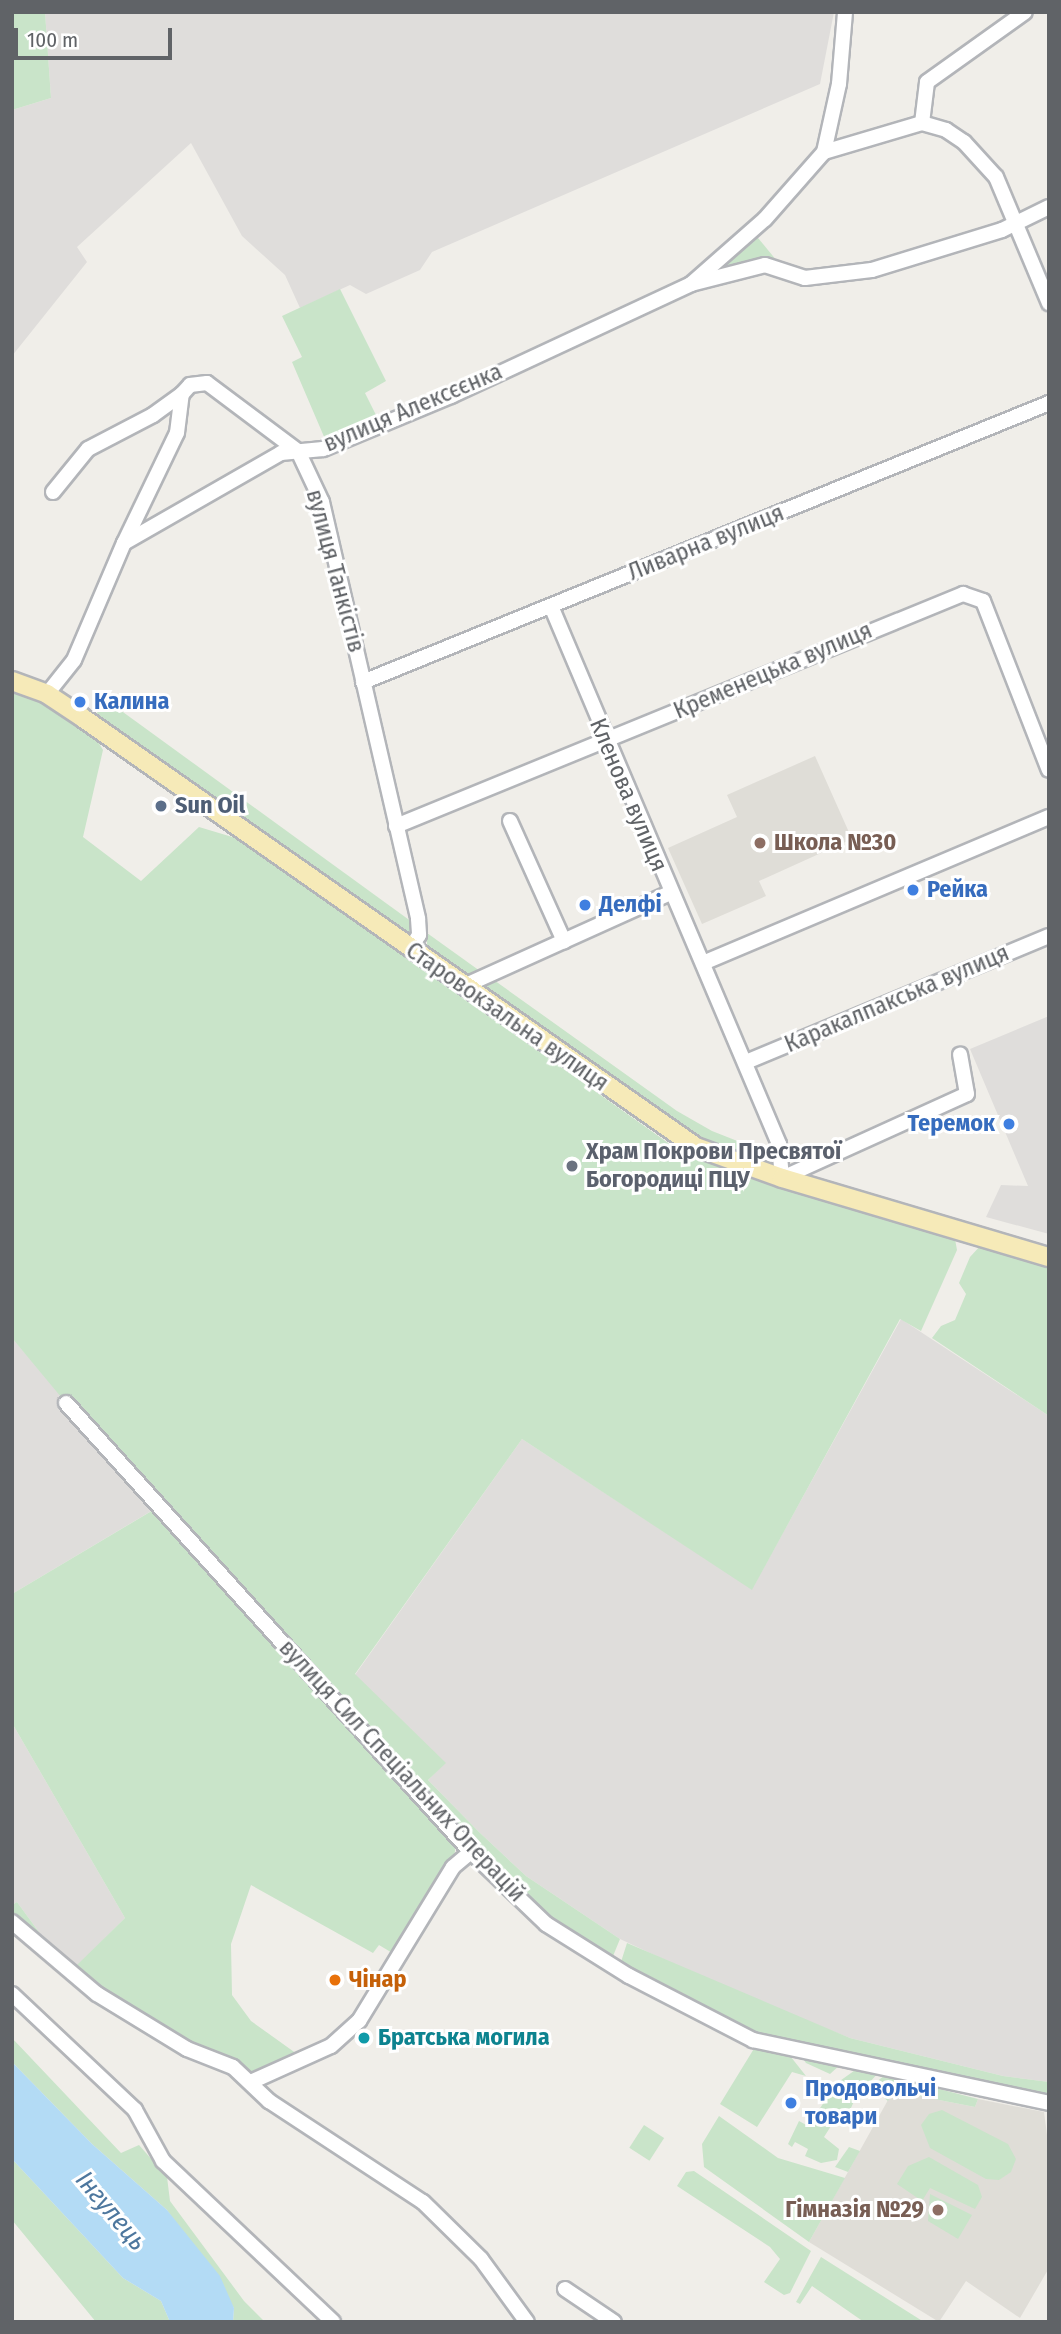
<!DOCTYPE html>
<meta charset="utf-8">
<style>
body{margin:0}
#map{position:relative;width:1061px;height:2334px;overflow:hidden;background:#f0eee9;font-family:"Fira Sans Condensed",sans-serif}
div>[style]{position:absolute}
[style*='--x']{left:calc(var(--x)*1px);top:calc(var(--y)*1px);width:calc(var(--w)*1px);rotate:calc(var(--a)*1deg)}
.industrial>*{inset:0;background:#dfdddb}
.education>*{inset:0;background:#dfddd7}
.green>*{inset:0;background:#c9e4c9;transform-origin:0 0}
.water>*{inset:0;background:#b3dbf5}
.roads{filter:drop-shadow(2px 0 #b3b5b9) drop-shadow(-2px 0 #b3b5b9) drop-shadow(0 2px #b3b5b9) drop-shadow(0 -2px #b3b5b9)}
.minor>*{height:14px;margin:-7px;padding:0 7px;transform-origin:7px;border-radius:7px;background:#fff}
.major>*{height:18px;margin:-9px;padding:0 9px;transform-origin:9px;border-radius:9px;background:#f6eab8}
.dots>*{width:19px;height:19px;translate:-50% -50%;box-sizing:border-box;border:4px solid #fff;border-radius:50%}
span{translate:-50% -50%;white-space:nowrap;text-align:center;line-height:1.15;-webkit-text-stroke:6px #fff;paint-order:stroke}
.street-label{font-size:24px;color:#606367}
.shop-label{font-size:24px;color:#366cbe;font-weight:700}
.left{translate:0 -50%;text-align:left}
.right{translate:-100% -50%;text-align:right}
.service-label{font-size:24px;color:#4e5e75;font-weight:700}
.education-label{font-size:24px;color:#785e54;font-weight:700}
.worship-label{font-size:24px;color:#5b616d;font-weight:700}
.food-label{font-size:24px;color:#c56008;font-weight:700}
.culture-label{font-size:24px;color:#0d838f;font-weight:700}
.water-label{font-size:26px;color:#4d779e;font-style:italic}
.frame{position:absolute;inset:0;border:14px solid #606367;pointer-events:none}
.scale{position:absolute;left:14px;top:28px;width:158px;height:32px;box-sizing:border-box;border:4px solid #606367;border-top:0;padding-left:9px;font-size:21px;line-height:24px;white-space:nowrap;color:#606367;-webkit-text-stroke:5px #fff;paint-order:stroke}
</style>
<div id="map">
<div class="industrial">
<i style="clip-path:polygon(45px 12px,834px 12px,820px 84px,432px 252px,420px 270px,366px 294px,350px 285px,300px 308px,285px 275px,242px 236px,191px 143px,77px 247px,87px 262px,12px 356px,12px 110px,51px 98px)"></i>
<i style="clip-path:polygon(1049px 1016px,1049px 1234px,986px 1217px,1001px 1185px,1028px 1186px,970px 1049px)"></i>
<i style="clip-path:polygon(901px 1319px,1049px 1416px,1049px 2082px,1003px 2076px,850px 2038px,725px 1988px,620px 1939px,526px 1876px,479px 1832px,428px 1780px,445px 1763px,355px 1675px,522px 1439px,752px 1589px)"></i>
<i style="clip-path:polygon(12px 1338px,158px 1507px,12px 1594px)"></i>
<i style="clip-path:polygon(12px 1723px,125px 1918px,77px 1966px,44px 1939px,17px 1902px,12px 1905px)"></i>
</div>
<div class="education">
<i style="clip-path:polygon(815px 756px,852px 839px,759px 881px,766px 896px,702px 924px,668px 848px,737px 817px,727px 795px)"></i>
<i style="clip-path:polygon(893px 2091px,975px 2107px,978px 2099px,1044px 2112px,1049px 2150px,1049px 2268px,1020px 2318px,966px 2281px,939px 2322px,809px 2242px)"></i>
</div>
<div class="green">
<i style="clip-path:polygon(12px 12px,45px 12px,51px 98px,12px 110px)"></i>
<i style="clip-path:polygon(754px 233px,777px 261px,709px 277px)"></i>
<i style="clip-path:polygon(340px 289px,386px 381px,365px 393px,377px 417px,325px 439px,292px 362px,302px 357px,282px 316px)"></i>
<i style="clip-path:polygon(12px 691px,51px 707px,95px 737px,103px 750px,83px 837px,141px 881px,199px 827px,239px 839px,688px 1157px,955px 1239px,957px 1250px,921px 1331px,900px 1319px,752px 1590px,522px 1439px,355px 1674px,446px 1763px,428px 1780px,479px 1832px,526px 1876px,620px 1939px,611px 1961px,549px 1920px,504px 1881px,66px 1403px,12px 1338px)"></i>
<i style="clip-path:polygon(105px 699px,412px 922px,410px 934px,406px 936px,94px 718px)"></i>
<i style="clip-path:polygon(427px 933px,480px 971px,464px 977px,427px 953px)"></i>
<i style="clip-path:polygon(491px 978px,677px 1111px,712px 1131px,768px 1153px,766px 1158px,763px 1163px,707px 1147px,480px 986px)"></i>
<i style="clip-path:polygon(981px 1245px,1049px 1265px,1049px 1416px,932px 1338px,941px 1326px,955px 1320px,966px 1294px,959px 1283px,970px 1257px)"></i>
<i style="clip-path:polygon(155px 1509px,456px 1844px,454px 1858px,394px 1954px,379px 1945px,373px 1953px,251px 1885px,231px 1944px,232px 1995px,251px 2021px,297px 2054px,253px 2081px,160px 2034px,12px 1922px,12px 1905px,17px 1902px,44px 1939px,77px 1965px,125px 1918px,12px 1723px,12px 1594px)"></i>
<i style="clip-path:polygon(627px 1943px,850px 2038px,1003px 2076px,1049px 2082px,1049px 2095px,755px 2035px,620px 1965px)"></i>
<i style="clip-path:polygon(12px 2038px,121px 2153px,139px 2145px,167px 2177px,170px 2201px,244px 2301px,265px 2322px,233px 2322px,234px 2308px,167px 2210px,92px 2144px,12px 2062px)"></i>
<i style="clip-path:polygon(755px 2047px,787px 2052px,806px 2076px,792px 2072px,757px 2127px,720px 2104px)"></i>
<i style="clip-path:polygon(799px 2053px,841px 2064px,830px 2074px,806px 2063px)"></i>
<i style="clip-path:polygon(858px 2068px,878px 2073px,855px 2099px,846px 2119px,838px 2115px,824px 2137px,839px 2149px,837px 2160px,821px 2163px,805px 2156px,808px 2149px,795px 2142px,792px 2147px,788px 2144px,799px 2121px,808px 2126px,837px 2083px)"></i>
<i style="clip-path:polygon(885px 2075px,978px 2099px,975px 2107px,893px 2091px,888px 2101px,870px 2087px)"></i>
<i style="clip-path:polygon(942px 2110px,1008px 2144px,1016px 2159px,1011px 2172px,999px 2180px,986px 2179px,930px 2148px,921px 2125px,929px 2114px)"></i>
<i style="clip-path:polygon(719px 2116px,778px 2158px,845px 2178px,809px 2242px,704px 2167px,702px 2144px)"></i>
<i style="left:644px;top:2125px;width:24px;height:27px;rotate:33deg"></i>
<i style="clip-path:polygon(849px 2147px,860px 2151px,848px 2172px,835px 2167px)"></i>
<i style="clip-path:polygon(929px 2157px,978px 2185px,982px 2197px,975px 2209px,930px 2188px,922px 2201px,897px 2184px,908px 2166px)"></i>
<i style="clip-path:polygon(12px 2159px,123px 2278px,161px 2301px,170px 2322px,96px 2322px,12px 2220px)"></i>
<i style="clip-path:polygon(694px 2171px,811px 2251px,790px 2293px,784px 2295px,764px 2282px,780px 2259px,770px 2247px,677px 2186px,686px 2172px)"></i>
<i style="clip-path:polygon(930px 2194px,972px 2215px,958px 2239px,928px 2221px)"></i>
<i style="clip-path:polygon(821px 2257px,924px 2322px,864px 2322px,812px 2286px,800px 2304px,796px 2302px)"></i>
</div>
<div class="water">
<i style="clip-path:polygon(12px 2062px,92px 2144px,167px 2210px,220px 2276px,234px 2308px,233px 2322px,170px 2322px,161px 2301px,123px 2278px,12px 2159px)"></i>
</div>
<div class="roads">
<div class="minor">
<i style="--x:922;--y:123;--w:41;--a:-83"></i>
<i style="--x:927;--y:82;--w:120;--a:-35.5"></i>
<i style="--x:824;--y:152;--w:102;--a:-16.5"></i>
<i style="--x:922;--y:123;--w:25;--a:16"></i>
<i style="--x:946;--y:130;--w:22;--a:34"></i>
<i style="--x:964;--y:142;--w:47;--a:47.6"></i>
<i style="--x:996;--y:177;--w:137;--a:67.2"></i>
<i style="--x:691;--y:284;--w:76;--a:-14.4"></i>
<i style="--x:765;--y:265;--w:42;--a:18"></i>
<i style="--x:805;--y:278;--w:67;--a:-6.8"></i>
<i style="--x:872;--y:270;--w:136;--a:-17.1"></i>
<i style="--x:1002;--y:230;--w:52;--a:-26.1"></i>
<i style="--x:53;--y:492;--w:55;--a:-50.9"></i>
<i style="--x:88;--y:449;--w:73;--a:-27.6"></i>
<i style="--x:153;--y:415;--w:36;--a:-36"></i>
<i style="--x:124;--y:543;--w:122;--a:-64.3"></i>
<i style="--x:177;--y:433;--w:39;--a:-83"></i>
<i style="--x:182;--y:394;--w:12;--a:-48"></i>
<i style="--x:190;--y:385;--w:17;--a:-7"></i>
<i style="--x:207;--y:383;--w:114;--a:36.8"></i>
<i style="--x:298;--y:451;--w:56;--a:64.8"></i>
<i style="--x:322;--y:502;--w:428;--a:77"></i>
<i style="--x:418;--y:919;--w:16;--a:86"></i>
<i style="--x:419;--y:935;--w:17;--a:123"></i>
<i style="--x:551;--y:606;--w:584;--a:67.03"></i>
<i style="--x:779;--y:1144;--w:34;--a:85"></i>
<i style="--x:782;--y:1178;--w:203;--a:-24.4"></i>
<i style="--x:967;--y:1094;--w:40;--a:-100"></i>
<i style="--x:363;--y:682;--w:741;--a:-22.13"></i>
<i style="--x:47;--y:694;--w:43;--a:-51.5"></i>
<i style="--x:74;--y:660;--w:127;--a:-66.9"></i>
<i style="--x:124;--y:543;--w:181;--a:-29.8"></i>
<i style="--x:281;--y:453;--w:42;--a:-5.4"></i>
<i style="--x:323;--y:449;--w:139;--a:-22.5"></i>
<i style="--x:451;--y:396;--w:265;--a:-25"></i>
<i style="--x:691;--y:284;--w:98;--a:-41.3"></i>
<i style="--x:765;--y:219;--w:89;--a:-48.6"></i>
<i style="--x:824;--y:152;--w:70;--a:-77.6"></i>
<i style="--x:839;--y:84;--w:72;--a:-85.2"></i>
<i style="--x:510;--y:821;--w:132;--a:65.8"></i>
<i style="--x:396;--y:826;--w:613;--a:-22.25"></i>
<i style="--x:963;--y:594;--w:21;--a:19"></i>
<i style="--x:983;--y:601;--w:181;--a:68.7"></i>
<i style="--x:703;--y:963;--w:376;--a:-22.9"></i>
<i style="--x:464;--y:986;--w:226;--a:-24.3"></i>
<i style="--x:746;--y:1062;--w:328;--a:-22.6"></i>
<i style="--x:66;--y:1403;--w:605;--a:47.95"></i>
<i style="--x:471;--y:1852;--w:104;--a:43.8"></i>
<i style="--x:546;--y:1924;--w:98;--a:32.1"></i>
<i style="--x:629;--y:1976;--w:140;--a:27.3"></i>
<i style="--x:753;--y:2040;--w:303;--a:12"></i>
<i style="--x:12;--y:1922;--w:111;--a:40.3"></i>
<i style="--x:97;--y:1994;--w:105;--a:31.4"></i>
<i style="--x:187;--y:2049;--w:49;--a:21.4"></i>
<i style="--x:233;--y:2067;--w:50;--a:43.4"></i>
<i style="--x:269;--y:2101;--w:184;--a:33.3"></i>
<i style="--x:423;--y:2202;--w:81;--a:44.5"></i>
<i style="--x:481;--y:2259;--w:78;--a:53.9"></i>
<i style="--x:12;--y:1994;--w:169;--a:43.3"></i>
<i style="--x:135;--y:2110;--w:58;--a:61.2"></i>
<i style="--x:163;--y:2161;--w:234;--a:43.4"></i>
<i style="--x:253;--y:2081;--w:85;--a:-24.2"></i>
<i style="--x:331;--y:2046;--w:38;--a:-42"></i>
<i style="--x:359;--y:2021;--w:180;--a:-58.6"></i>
<i style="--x:453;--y:1867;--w:23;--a:-40"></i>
<i style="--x:565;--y:2289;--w:59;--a:34"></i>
</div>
<div class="major">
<i style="--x:12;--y:681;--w:37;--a:20"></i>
<i style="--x:47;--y:694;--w:43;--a:33.7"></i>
<i style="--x:83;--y:718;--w:748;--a:34.99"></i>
<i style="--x:696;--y:1147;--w:91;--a:19.8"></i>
<i style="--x:782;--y:1178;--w:278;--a:16.5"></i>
</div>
</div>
<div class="dots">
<i style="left:80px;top:702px;background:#3f7fe0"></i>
<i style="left:161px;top:806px;background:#5c6f8a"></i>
<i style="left:760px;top:843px;background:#8d6e63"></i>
<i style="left:913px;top:890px;background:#3f7fe0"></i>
<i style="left:585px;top:905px;background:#3f7fe0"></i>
<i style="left:1009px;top:1124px;background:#3f7fe0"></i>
<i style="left:572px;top:1166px;background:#6b7280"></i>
<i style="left:335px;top:1980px;background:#e8710a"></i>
<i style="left:364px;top:2038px;background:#0f9aa8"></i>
<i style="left:791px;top:2103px;background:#3f7fe0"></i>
<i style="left:938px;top:2210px;background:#8d6e63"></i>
</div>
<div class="street-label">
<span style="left:413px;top:408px;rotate:-23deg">вулиця Алексєєнка</span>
<span style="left:706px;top:543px;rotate:-22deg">Ливарна вулиця</span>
<span style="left:335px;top:571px;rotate:75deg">вулиця Танкістів</span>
<span style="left:773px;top:671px;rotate:-23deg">Кременецька вулиця</span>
<span style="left:628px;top:795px;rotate:67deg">Кленова вулиця</span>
<span style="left:897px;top:999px;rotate:-23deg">Каракалпакська вулиця</span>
<span style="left:507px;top:1017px;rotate:35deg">Старовокзальна вулиця</span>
<span style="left:402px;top:1771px;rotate:47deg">вулиця Сил Спеціальних Операцій</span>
</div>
<div class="shop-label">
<span class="left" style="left:94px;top:702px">Калина</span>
<span class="left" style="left:927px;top:890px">Рейка</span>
<span class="left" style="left:599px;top:905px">Делфі</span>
<span class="right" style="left:995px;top:1124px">Теремок</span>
<span class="left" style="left:805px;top:2103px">Продовольчі<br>товари</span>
</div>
<div class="service-label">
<span class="left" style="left:175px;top:806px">Sun Oil</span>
</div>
<div class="education-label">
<span class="left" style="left:774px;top:843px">Школа №30</span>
<span class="right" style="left:924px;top:2210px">Гімназія №29</span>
</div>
<div class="worship-label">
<span class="left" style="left:586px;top:1166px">Храм Покрови Пресвятої<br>Богородиці ПЦУ</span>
</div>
<div class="food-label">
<span class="left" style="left:349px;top:1980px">Чінар</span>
</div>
<div class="culture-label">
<span class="left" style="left:378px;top:2038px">Братська могила</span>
</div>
<div class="water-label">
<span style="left:111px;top:2211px;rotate:50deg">Інгулець</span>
</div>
<div class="frame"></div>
<div class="scale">100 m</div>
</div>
